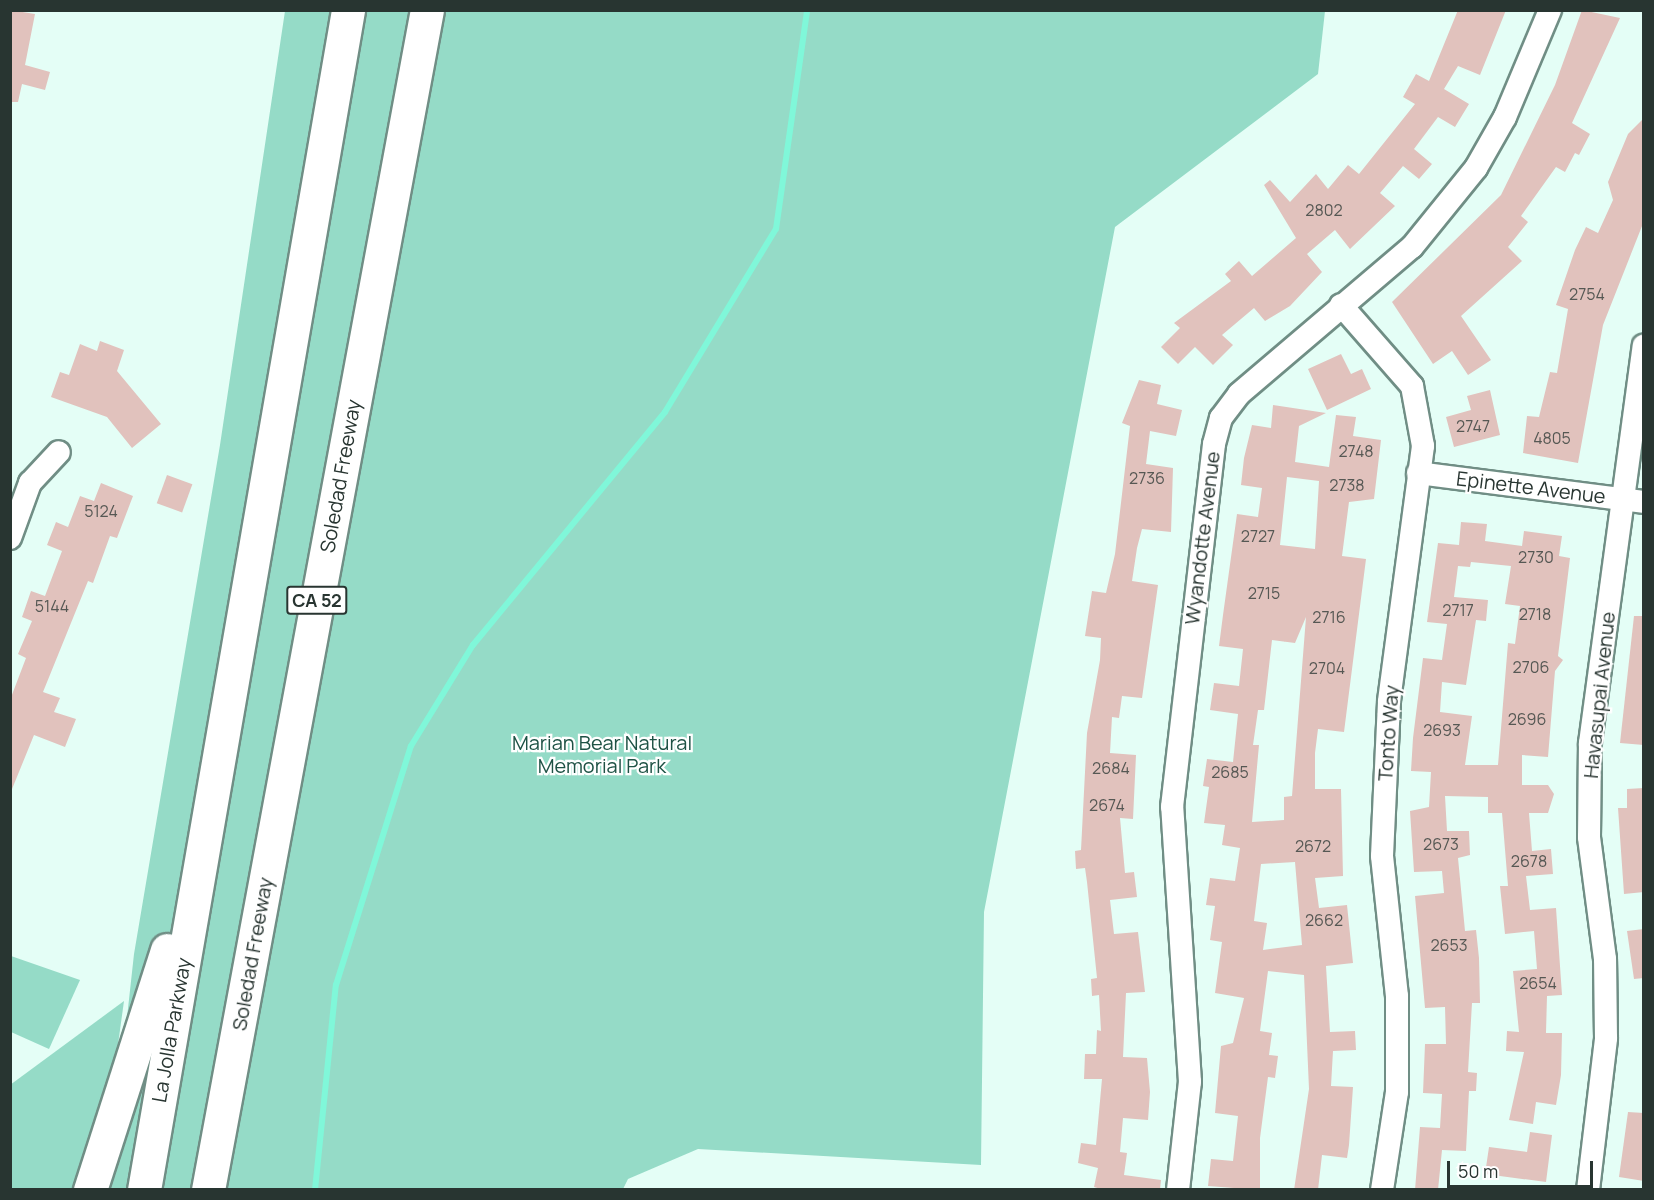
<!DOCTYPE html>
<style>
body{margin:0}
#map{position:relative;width:1654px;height:1200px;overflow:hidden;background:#e4fef6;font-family:Manrope,sans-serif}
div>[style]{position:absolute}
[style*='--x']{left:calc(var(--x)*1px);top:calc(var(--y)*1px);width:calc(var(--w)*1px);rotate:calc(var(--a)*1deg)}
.green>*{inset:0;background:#95dbc7}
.stream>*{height:6px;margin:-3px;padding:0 3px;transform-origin:3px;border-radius:3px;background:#80f7d9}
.building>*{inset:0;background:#e1c2bd;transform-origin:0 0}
.roads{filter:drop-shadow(2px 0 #708e85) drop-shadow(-2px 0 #708e85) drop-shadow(0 2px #708e85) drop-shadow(0 -2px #708e85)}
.minor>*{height:22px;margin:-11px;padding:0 11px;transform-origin:11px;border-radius:11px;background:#fff}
.motorway>*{height:33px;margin:-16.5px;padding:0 16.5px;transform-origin:16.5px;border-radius:16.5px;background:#fff}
span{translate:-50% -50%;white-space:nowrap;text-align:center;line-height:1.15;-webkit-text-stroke:4.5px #fff;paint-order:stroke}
.number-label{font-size:16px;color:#565854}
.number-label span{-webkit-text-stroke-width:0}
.shield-label span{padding:2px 4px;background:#fff;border:2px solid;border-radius:4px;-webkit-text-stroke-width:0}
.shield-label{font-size:18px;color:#283531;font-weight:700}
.street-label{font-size:20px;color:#283531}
.park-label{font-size:20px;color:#1e5245}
.frame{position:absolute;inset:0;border:12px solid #283531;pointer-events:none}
.scale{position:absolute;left:1447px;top:1161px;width:146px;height:27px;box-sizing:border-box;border:3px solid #283531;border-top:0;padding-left:8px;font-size:18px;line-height:21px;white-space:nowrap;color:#283531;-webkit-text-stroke:4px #fff;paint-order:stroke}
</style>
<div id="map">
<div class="green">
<i style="clip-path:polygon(285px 11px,1325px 11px,1318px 74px,1115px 227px,984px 912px,981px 1165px,698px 1149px,628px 1179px,623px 1189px,108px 1190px,134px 954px,220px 445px)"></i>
<i style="clip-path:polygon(11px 956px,80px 980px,49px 1049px,11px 1032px)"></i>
<i style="clip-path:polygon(124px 1001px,98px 1189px,11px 1189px,10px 1085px)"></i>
</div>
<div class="stream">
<i style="--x:315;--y:1190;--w:206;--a:-84.2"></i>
<i style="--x:336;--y:985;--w:250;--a:-72.6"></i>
<i style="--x:411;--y:746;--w:119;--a:-58.5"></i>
<i style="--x:473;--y:645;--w:302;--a:-50.5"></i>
<i style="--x:665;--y:412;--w:214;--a:-58.8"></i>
<i style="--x:776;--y:229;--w:221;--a:-81.9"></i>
</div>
<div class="building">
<i style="clip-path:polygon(10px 10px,35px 14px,25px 65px,50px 72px,45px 90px,22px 84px,18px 102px,10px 102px)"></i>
<i style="clip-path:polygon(1458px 10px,1506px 10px,1480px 75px,1458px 66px,1444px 89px,1469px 104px,1455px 127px,1438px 117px,1414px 149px,1432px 164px,1419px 179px,1403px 166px,1380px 193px,1395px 206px,1350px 249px,1335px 230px,1307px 254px,1322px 272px,1290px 306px,1265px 321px,1254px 308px,1222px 335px,1233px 345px,1213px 365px,1195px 347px,1178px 364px,1161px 347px,1180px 328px,1174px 323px,1231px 281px,1225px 274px,1239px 261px,1252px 276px,1296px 238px,1264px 185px,1270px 180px,1290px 202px,1316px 174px,1328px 189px,1348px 165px,1359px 174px,1415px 104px,1403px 97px,1416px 74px,1429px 81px)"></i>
<i style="clip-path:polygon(1582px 10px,1620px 18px,1572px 123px,1590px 134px,1579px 155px,1575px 153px,1565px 172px,1556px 167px,1521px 216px,1528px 222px,1508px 247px,1522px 261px,1461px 316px,1491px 360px,1468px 375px,1452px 351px,1433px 364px,1392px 302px,1501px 195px,1555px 85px)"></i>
<i style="clip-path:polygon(1644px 118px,1644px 221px,1603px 325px,1578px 463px,1523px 453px,1527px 416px,1539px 417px,1550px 372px,1557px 373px,1568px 309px,1556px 305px,1575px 250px,1586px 227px,1598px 233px,1613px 200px,1608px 182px,1628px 134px)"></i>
<i style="clip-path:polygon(100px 341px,124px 350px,117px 371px,161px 424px,132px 448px,107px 417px,51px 397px,60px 372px,69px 375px,80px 344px,97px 351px)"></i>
<i style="clip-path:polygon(1341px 354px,1351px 374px,1362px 369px,1371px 389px,1327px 410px,1308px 369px)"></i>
<i style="clip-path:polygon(1139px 380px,1161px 385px,1157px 404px,1182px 410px,1176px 436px,1150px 431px,1146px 464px,1173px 468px,1171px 532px,1142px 529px,1137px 548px,1132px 581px,1158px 585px,1142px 698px,1122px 696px,1119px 718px,1112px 717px,1110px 753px,1136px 755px,1133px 819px,1120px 818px,1125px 873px,1134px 872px,1137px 897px,1110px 900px,1114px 934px,1138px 932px,1145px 992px,1126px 993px,1123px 1057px,1147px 1058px,1150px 1092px,1148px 1120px,1123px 1118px,1120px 1152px,1127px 1153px,1124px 1175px,1161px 1180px,1160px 1190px,1104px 1190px,1094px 1187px,1098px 1168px,1078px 1163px,1081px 1143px,1096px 1145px,1102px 1079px,1084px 1079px,1085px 1054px,1096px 1054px,1097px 1030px,1101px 1031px,1099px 995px,1092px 996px,1091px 979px,1097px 978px,1087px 882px,1085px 868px,1076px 869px,1075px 851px,1081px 850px,1087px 733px,1100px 660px,1101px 638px,1085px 636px,1092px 591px,1106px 593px,1115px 554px,1130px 426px,1122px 423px)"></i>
<i style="clip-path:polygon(1490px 390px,1500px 435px,1454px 447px,1446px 417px,1471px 410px,1467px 396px)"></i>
<i style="clip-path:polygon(evenodd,1273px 405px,1326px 413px,1299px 426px,1295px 462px,1329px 467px,1336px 415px,1356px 417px,1353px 436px,1381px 440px,1374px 499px,1349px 502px,1342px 556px,1366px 559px,1344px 732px,1318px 729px,1315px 753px,1315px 789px,1341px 789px,1343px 876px,1315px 878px,1319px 908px,1347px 905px,1353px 963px,1326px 966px,1330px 1032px,1355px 1031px,1356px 1050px,1333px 1051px,1331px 1086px,1353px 1087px,1349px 1145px,1347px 1158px,1322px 1155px,1318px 1190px,1294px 1190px,1309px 1089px,1304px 975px,1268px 971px,1260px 1031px,1272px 1033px,1269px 1055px,1278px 1056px,1275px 1078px,1268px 1077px,1260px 1138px,1260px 1190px,1208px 1186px,1211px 1159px,1233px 1161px,1238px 1116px,1215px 1113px,1221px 1046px,1233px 1043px,1244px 998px,1215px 993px,1222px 942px,1210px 940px,1215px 906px,1206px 905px,1210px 878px,1235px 881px,1240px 848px,1222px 845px,1225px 825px,1204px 823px,1209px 787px,1203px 786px,1207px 759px,1233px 762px,1238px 714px,1210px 710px,1214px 683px,1239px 686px,1243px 649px,1219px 646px,1223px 615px,1237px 514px,1258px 517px,1262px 488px,1241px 485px,1244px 458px,1252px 425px,1271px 428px,1273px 405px,1287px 477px,1319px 481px,1315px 549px,1280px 545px,1287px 477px,1273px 405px,1306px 617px,1292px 796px,1284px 797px,1284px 820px,1252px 822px,1259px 745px,1253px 745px,1258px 710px,1264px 710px,1272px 640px,1295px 643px,1306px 617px,1273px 405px,1295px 862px,1302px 945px,1263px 950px,1267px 923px,1254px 921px,1261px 864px,1295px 862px)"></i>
<i style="left:167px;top:475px;width:27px;height:30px;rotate:20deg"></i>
<i style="clip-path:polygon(101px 483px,133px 496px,117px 538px,110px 536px,93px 583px,88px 581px,43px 692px,60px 698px,54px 712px,76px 719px,65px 747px,34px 735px,10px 794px,10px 700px,26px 658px,18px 654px,32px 621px,22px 617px,31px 591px,45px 596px,62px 551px,47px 545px,56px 522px,68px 527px,80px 496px,94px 501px)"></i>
<i style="clip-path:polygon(evenodd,1461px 522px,1487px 524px,1485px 541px,1522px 546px,1524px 531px,1562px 536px,1559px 556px,1570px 558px,1558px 656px,1563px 660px,1555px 671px,1548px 757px,1522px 755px,1522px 785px,1548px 785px,1554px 794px,1548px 813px,1529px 813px,1532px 851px,1551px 849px,1553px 874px,1526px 876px,1530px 910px,1556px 908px,1562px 995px,1547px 996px,1546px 1033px,1562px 1033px,1561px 1075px,1556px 1105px,1536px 1102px,1533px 1124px,1509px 1120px,1524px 1052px,1506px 1051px,1507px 1031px,1519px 1032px,1513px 971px,1537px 969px,1534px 931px,1505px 934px,1500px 886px,1508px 886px,1502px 813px,1488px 813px,1488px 797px,1445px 796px,1447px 831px,1469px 831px,1470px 855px,1458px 858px,1465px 931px,1476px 930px,1479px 958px,1480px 1003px,1472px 1003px,1468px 1072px,1477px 1073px,1476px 1091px,1469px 1091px,1466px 1151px,1442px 1150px,1438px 1190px,1415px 1190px,1420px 1127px,1440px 1128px,1442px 1094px,1423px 1093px,1425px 1044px,1446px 1044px,1445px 1007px,1425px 1008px,1415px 896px,1444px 893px,1442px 871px,1414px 872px,1410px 811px,1429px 807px,1431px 772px,1411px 771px,1413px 738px,1423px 658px,1442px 660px,1447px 624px,1427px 622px,1438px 543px,1459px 545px,1461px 522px,1471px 562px,1511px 566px,1505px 604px,1520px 606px,1515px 644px,1508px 643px,1498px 765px,1465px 765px,1472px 716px,1440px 712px,1442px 682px,1466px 685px,1476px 620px,1486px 621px,1488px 600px,1454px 597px,1458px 566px,1470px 567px,1471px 562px)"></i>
<i style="clip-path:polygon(1634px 616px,1644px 616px,1644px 745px,1620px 743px)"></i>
<i style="clip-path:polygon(1644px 788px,1644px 892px,1624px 894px,1618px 808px,1627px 808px,1627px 789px)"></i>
<i style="clip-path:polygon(1644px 929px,1644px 978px,1634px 979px,1627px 931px)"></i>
<i style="clip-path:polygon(1628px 1112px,1644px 1113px,1644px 1181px,1619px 1177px)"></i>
<i style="clip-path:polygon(1530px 1132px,1552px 1135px,1546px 1182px,1485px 1174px,1489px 1147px,1527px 1152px)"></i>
</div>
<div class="roads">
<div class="minor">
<i style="--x:1341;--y:305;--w:108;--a:48.8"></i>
<i style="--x:1412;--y:386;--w:61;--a:79.6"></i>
<i style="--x:1423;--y:446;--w:258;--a:97.6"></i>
<i style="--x:1389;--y:702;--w:154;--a:92.6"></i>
<i style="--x:1382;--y:856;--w:141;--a:83.9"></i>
<i style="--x:1397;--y:996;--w:96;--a:90"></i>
<i style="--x:1397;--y:1092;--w:99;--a:98.7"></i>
<i style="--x:1418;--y:473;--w:228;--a:7.3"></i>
<i style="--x:10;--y:538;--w:59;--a:-70"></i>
<i style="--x:30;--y:483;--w:42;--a:-46.9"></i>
<i style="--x:1178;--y:1190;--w:109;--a:-83.7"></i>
<i style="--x:1190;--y:1082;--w:276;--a:-93.7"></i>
<i style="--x:1172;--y:807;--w:365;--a:-83.4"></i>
<i style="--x:1214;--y:444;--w:27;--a:-75"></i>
<i style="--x:1221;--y:418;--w:30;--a:-53"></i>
<i style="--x:1239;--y:394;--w:227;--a:-40.4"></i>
<i style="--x:1412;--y:247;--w:102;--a:-51"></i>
<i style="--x:1476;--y:168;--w:59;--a:-60.4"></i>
<i style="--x:1505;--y:117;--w:116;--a:-67.2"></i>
<i style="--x:1588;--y:1190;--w:153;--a:-83.2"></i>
<i style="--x:1606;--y:1038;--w:79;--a:-90.7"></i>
<i style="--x:1605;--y:959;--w:123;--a:-97.5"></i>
<i style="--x:1589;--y:837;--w:94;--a:-89.4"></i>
<i style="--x:1590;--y:743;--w:401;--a:-82.3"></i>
</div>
<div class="motorway">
<i style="--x:90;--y:1190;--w:252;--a:-72.2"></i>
<i style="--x:144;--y:1190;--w:1198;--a:-80.19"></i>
<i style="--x:208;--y:1190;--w:1200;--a:-79.49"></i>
</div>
</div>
<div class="number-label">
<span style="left:1324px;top:210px">2802</span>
<span style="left:1587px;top:294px">2754</span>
<span style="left:1473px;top:426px">2747</span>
<span style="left:1552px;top:438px">4805</span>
<span style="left:1356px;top:451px">2748</span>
<span style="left:1147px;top:478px">2736</span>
<span style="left:1347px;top:485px">2738</span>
<span style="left:101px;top:511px">5124</span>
<span style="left:1258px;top:536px">2727</span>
<span style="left:1536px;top:557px">2730</span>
<span style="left:1264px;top:593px">2715</span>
<span style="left:52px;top:606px">5144</span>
<span style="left:1458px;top:610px">2717</span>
<span style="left:1535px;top:614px">2718</span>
<span style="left:1329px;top:617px">2716</span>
<span style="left:1531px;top:667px">2706</span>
<span style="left:1327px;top:668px">2704</span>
<span style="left:1527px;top:719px">2696</span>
<span style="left:1442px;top:730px">2693</span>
<span style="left:1111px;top:768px">2684</span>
<span style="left:1230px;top:772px">2685</span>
<span style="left:1107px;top:805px">2674</span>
<span style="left:1441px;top:844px">2673</span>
<span style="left:1313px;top:846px">2672</span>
<span style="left:1529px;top:861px">2678</span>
<span style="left:1324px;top:920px">2662</span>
<span style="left:1449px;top:945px">2653</span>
<span style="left:1538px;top:983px">2654</span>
</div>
<div class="shield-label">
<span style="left:317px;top:600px">CA 52</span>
</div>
<div class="street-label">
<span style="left:340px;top:476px;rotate:-80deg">Soledad Freeway</span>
<span style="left:1531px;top:487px;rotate:7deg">Epinette Avenue</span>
<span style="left:1202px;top:538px;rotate:-83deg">Wyandotte Avenue</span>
<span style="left:1599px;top:695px;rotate:-84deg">Havasupai Avenue</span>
<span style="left:1388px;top:733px;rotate:-86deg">Tonto Way</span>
<span style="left:252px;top:954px;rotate:-80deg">Soledad Freeway</span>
<span style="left:171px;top:1030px;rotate:-80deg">La Jolla Parkway</span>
</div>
<div class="park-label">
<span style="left:602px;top:754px">Marian Bear Natural<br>Memorial Park</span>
</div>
<div class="frame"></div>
<div class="scale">50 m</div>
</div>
